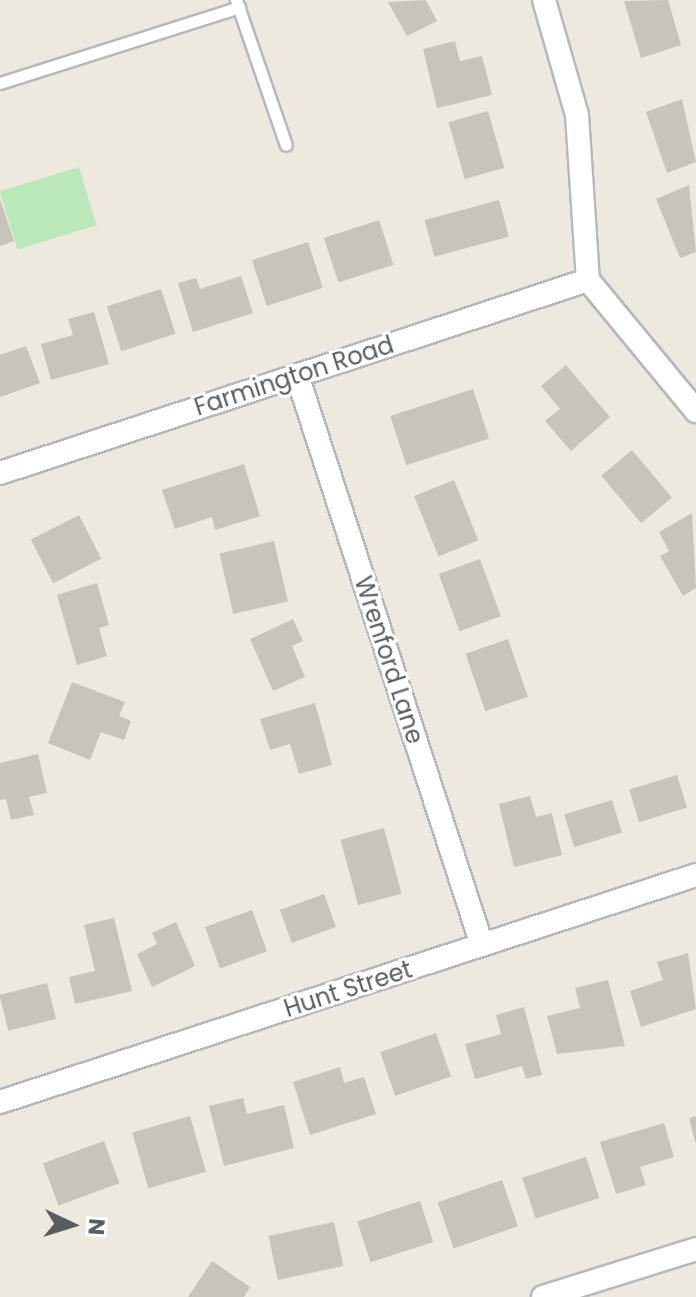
<!DOCTYPE html>
<style>
body{margin:0}
#map{position:relative;width:696px;height:1297px;overflow:hidden;background:#ede9df;font-family:Poppins,sans-serif}
div>[style]{position:absolute}
[style*='--x']{left:calc(var(--x)*1px);top:calc(var(--y)*1px);width:calc(var(--w)*1px);rotate:calc(var(--a)*1deg)}
.green>*{inset:0;background:#bbe8b9;transform-origin:0 0}
.building>*{inset:0;background:#c8c4bc;transform-origin:0 0}
.roads{filter:drop-shadow(2px 0 #b5b9be) drop-shadow(-2px 0 #b5b9be) drop-shadow(0 2px #b5b9be) drop-shadow(0 -2px #b5b9be)}
.service>*{height:11px;margin:-5.5px;padding:0 5.5px;transform-origin:5.5px;border-radius:5.5px;background:#fff}
.minor>*{height:22px;margin:-11px;padding:0 11px;transform-origin:11px;border-radius:11px;background:#fff}
span{translate:-50% -50%;white-space:nowrap;text-align:center;line-height:1.15;-webkit-text-stroke:6px #fff;paint-order:stroke}
.street-label{font-size:24px;color:#585d62}
.north{position:absolute;left:32px;top:1185px;width:80px;height:80px;-webkit-text-stroke:6px #fff;paint-order:stroke;rotate:94deg;font-size:22px;font-weight:700;line-height:32px;text-align:center;color:#585d62}
.north::after{content:'';display:block;margin:auto;width:28px;height:36px;background:#585d62;clip-path:polygon(50% 0,100% 100%,50% 72%,0 100%)}
</style>
<div id="map">
<div class="green">
<i style="left:79px;top:167px;width:61px;height:83px;rotate:73deg"></i>
</div>
<div class="building">
<i style="clip-path:polygon(426px 0,437px 21px,407px 36px,388px 2px)"></i>
<i style="clip-path:polygon(668px 0,681px 45px,641px 58px,624px 1px)"></i>
<i style="clip-path:polygon(455px 41px,460px 61px,482px 56px,492px 95px,437px 108px,423px 49px)"></i>
<i style="clip-path:polygon(682px 99px,696px 162px,667px 173px,646px 112px)"></i>
<i style="left:488px;top:111px;width:59px;height:41px;rotate:74deg"></i>
<i style="clip-path:polygon(689px 185px,696px 252px,680px 258px,656px 199px)"></i>
<i style="clip-path:polygon(0 199px,14px 241px,0 246px)"></i>
<i style="left:499px;top:200px;width:38px;height:77px;rotate:75deg"></i>
<i style="left:379px;top:220px;width:47px;height:58px;rotate:72deg"></i>
<i style="left:308px;top:242px;width:48px;height:59px;rotate:72deg"></i>
<i style="clip-path:polygon(241px 276px,253px 313px,193px 332px,178px 283px,196px 278px,200px 289px)"></i>
<i style="left:161px;top:289px;width:47px;height:57px;rotate:72deg"></i>
<i style="clip-path:polygon(94px 312px,109px 364px,51px 380px,41px 344px,73px 335px,68px 319px)"></i>
<i style="clip-path:polygon(26px 346px,40px 383px,0 397px,0 355px)"></i>
<i style="clip-path:polygon(566px 365px,610px 417px,571px 451px,545px 421px,560px 409px,541px 386px)"></i>
<i style="left:473px;top:389px;width:52px;height:87px;rotate:72deg"></i>
<i style="left:632px;top:450px;width:62px;height:40px;rotate:50deg"></i>
<i style="clip-path:polygon(244px 464px,260px 516px,215px 530px,212px 517px,175px 529px,162px 490px)"></i>
<i style="left:454px;top:480px;width:65px;height:43px;rotate:68deg"></i>
<i style="clip-path:polygon(692px 513px,696px 588px,683px 596px,660px 556px,669px 551px,659px 532px)"></i>
<i style="left:79px;top:515px;width:49px;height:54px;rotate:63deg"></i>
<i style="left:274px;top:541px;width:62px;height:56px;rotate:77deg"></i>
<i style="left:480px;top:559px;width:61px;height:44px;rotate:70deg"></i>
<i style="clip-path:polygon(97px 583px,109px 625px,99px 628px,107px 656px,77px 665px,57px 595px)"></i>
<i style="clip-path:polygon(293px 619px,303px 641px,292px 646px,305px 677px,273px 691px,250px 639px)"></i>
<i style="left:508px;top:639px;width:61px;height:45px;rotate:71deg"></i>
<i style="clip-path:polygon(72px 682px,125px 702px,119px 716px,131px 721px,124px 740px,101px 732px,90px 760px,48px 743px)"></i>
<i style="clip-path:polygon(315px 703px,332px 765px,299px 774px,290px 744px,270px 750px,260px 719px)"></i>
<i style="clip-path:polygon(38px 754px,47px 793px,29px 797px,34px 815px,11px 820px,6px 799px,0 800px,0 763px)"></i>
<i style="left:677px;top:775px;width:34px;height:50px;rotate:73deg"></i>
<i style="clip-path:polygon(530px 796px,536px 817px,552px 813px,562px 855px,514px 867px,499px 804px)"></i>
<i style="left:612px;top:800px;width:34px;height:50px;rotate:73deg"></i>
<i style="left:384px;top:828px;width:68px;height:45px;rotate:75deg"></i>
<i style="left:324px;top:894px;width:35px;height:47px;rotate:70deg"></i>
<i style="left:252px;top:910px;width:44px;height:50px;rotate:70deg"></i>
<i style="clip-path:polygon(114px 918px,132px 991px,75px 1004px,69px 977px,95px 971px,84px 925px)"></i>
<i style="clip-path:polygon(176px 922px,195px 966px,152px 987px,137px 954px,157px 944px,152px 933px)"></i>
<i style="clip-path:polygon(688px 953px,696px 1009px,641px 1027px,630px 991px,663px 980px,657px 962px)"></i>
<i style="clip-path:polygon(608px 980px,625px 1046px,557px 1054px,547px 1016px,580px 1008px,575px 988px)"></i>
<i style="left:47px;top:983px;width:37px;height:49px;rotate:76deg"></i>
<i style="clip-path:polygon(524px 1007px,542px 1075px,526px 1079px,522px 1066px,475px 1079px,465px 1044px,501px 1034px,496px 1015px)"></i>
<i style="left:436px;top:1033px;width:46px;height:59px;rotate:71deg"></i>
<i style="clip-path:polygon(340px 1067px,344px 1083px,364px 1077px,376px 1114px,310px 1135px,293px 1082px)"></i>
<i style="clip-path:polygon(243px 1098px,247px 1114px,284px 1105px,294px 1148px,224px 1166px,209px 1106px)"></i>
<i style="left:190px;top:1116px;width:58px;height:60px;rotate:74deg"></i>
<i style="clip-path:polygon(696px 1116px,696px 1142px,695px 1142px,689px 1118px)"></i>
<i style="clip-path:polygon(664px 1123px,674px 1157px,640px 1167px,646px 1185px,616px 1194px,600px 1142px)"></i>
<i style="left:104px;top:1141px;width:45px;height:65px;rotate:70deg"></i>
<i style="left:586px;top:1157px;width:43px;height:67px;rotate:72deg"></i>
<i style="left:502px;top:1180px;width:49px;height:68px;rotate:71deg"></i>
<i style="left:420px;top:1201px;width:43px;height:66px;rotate:72deg"></i>
<i style="left:334px;top:1222px;width:45px;height:67px;rotate:78deg"></i>
<i style="clip-path:polygon(212px 1261px,250px 1287px,244px 1297px,188px 1297px)"></i>
</div>
<div class="roads">
<div class="service">
<i style="--x:236;--y:0;--w:153;--a:71"></i>
<i style="--x:0;--y:83;--w:251;--a:-17.6"></i>
</div>
<div class="minor">
<i style="--x:544;--y:0;--w:120;--a:74"></i>
<i style="--x:577;--y:115;--w:165;--a:86.2"></i>
<i style="--x:588;--y:280;--w:170;--a:50.5"></i>
<i style="--x:297;--y:375;--w:599;--a:72.02"></i>
<i style="--x:0;--y:473;--w:619;--a:-18.17"></i>
<i style="--x:0;--y:1102;--w:732;--a:-18.06"></i>
<i style="--x:543;--y:1297;--w:160;--a:-17.4"></i>
</div>
</div>
<div class="street-label">
<span style="left:294px;top:376px;rotate:-18deg">Farmington Road</span>
<span style="left:389px;top:660px;rotate:72deg">Wrenford Lane</span>
<span style="left:348px;top:989px;rotate:-18deg">Hunt Street</span>
</div>
<div class="north">N</div>
</div>
